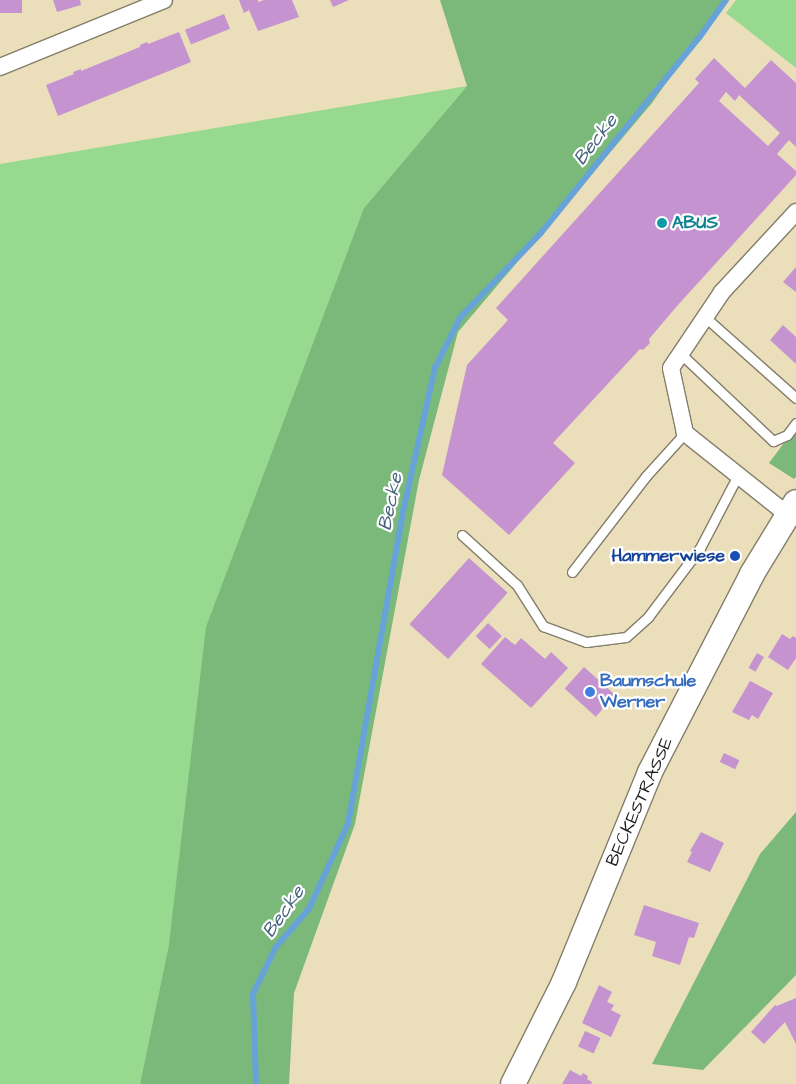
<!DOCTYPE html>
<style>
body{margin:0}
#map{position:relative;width:796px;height:1084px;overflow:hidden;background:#eadfba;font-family:"Architects Daughter",sans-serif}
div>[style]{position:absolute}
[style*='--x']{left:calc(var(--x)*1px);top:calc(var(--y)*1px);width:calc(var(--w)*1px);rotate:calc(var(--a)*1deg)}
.green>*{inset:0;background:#98d990}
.forest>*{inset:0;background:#7ab97a}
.stream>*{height:5.5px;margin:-2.75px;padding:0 2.75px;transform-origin:2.75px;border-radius:2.75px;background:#68a3d8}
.building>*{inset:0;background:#c593cf;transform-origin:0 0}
.roads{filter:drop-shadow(1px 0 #837e6b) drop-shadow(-1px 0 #837e6b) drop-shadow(0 1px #837e6b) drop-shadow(0 -1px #837e6b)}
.lane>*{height:9px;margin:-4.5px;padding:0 4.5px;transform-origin:4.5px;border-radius:4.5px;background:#fff}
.street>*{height:16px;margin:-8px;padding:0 8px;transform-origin:8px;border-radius:8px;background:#fff}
.secondary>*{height:24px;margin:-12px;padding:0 12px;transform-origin:12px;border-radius:12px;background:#fff}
.dots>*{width:14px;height:14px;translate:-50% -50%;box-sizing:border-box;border:2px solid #fff;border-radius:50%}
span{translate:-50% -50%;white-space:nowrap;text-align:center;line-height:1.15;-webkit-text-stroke:4.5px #fff;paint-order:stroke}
.culture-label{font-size:18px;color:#0d838f;font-weight:700}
.left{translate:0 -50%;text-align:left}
.transit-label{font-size:18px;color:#164399;font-weight:700}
.right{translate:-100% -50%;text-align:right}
.shop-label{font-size:18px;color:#366cbe;font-weight:700}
.street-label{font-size:18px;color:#1c1c1c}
.water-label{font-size:19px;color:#42607a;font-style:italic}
</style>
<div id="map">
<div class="green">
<i style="clip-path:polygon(736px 0,796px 0,796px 68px,726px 13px)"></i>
<i style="clip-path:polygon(467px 86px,364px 208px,169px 944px,140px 1084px,0 1084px,0 164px)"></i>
</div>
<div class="forest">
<i style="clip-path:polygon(440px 0,724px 0,652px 103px,458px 332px,419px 480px,355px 824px,294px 993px,289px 1084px,140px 1084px,169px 944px,206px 627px,364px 208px,467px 86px)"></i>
<i style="clip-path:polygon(796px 427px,796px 477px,794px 479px,769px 463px)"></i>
<i style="clip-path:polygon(796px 812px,796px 975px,703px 1070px,652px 1064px,760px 854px)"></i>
</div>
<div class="stream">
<i style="--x:256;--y:1084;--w:90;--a:-91.9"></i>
<i style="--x:253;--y:994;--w:52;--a:-63.9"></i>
<i style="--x:276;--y:947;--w:50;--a:-49"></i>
<i style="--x:309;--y:909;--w:94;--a:-65.4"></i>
<i style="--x:348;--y:824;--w:317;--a:-80"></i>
<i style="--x:403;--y:512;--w:148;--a:-77.5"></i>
<i style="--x:435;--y:368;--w:56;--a:-63.4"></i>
<i style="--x:460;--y:318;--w:117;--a:-46.4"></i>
<i style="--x:541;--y:233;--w:251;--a:-51"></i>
<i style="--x:699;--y:38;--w:47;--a:-54.6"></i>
</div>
<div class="building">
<i style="left:0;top:0;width:22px;height:13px"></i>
<i style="clip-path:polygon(53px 0,80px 0,81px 5px,57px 12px)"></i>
<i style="clip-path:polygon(239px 0,258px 0,258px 2px,264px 0,292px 0,299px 17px,258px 31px,249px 10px,244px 13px)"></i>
<i style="clip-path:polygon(330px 0,349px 0,333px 7px)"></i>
<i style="left:224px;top:14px;width:16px;height:42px;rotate:68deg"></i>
<i style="clip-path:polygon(179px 32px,191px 62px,58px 116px,46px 85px,74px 74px,73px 72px,81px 69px,81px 71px,140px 47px,140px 45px,147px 42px,148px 44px)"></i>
<i style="clip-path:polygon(evenodd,714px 58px,745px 88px,771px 60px,796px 83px,796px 147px,789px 140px,777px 154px,796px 171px,796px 175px,677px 306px,649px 339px,650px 343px,643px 350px,640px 349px,553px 443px,575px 463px,509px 535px,442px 475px,467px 365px,508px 320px,496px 308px,699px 83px,695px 79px,714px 58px,726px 92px,735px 101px,739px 95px,780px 133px,768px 146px,719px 101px,726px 92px)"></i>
<i style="clip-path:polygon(796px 267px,796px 292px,783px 282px)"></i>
<i style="clip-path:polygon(783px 325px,796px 337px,796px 364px,770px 340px)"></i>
<i style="left:469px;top:558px;width:52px;height:89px;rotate:42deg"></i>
<i style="left:488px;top:623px;width:19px;height:18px;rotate:43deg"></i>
<i style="clip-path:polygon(782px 634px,790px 639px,793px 636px,796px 638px,796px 658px,788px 670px,768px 657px)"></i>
<i style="clip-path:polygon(505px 637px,515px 645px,521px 638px,545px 659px,551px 652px,568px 668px,531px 708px,481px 664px)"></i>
<i style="left:757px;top:653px;width:8px;height:17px;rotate:30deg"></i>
<i style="left:584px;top:667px;width:42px;height:29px;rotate:42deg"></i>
<i style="clip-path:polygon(750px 681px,773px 693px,758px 719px,752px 715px,749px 720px,732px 712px)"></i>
<i style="left:724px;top:753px;width:17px;height:10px;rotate:25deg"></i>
<i style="clip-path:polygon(701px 832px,724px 843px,710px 872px,687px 862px,692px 852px,690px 851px)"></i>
<i style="clip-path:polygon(644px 905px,699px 923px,694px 938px,689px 937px,680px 965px,652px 956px,656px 942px,634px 935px)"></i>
<i style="clip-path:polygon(599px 985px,612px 992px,607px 1002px,614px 1005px,611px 1010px,621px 1015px,611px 1037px,582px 1023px)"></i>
<i style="clip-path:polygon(796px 998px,796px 1044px,785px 1022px,764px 1044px,751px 1032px,775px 1005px,777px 1006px)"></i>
<i style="left:585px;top:1031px;width:17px;height:17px;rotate:24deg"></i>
<i style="clip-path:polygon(570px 1070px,581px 1076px,583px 1073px,588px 1076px,587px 1079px,592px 1082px,591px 1084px,562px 1084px)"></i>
</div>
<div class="roads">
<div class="lane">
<i style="--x:705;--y:317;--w:122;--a:41.7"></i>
<i style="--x:681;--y:354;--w:127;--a:43.4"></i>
<i style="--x:773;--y:441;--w:15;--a:-23"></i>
<i style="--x:787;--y:435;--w:15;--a:-53"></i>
<i style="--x:462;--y:535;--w:74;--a:42.3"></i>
<i style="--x:517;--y:585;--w:49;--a:57.6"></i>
<i style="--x:543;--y:626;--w:46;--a:20.4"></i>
<i style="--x:586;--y:642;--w:40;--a:-7.1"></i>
<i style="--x:626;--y:637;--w:30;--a:-42"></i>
<i style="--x:648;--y:617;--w:86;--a:-53"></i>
<i style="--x:700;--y:548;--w:82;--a:-62.5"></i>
<i style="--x:572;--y:572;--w:121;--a:-52.4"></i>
<i style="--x:646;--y:476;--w:58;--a:-47.8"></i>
</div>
<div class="street">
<i style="--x:0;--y:67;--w:177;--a:-22.2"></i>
<i style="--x:788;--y:515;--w:132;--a:-141.5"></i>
<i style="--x:685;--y:433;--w:66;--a:-102.2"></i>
<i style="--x:671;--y:368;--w:92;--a:-56.1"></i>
<i style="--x:722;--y:292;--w:109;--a:-47.2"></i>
</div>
<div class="secondary">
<i style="--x:513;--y:1084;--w:114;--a:-63.4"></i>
<i style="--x:564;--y:982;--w:227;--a:-67.7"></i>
<i style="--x:650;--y:772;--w:223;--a:-62.7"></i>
<i style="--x:752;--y:574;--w:84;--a:-58.6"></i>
</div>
</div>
<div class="dots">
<i style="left:662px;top:223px;background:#0f9aa8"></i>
<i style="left:735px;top:556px;background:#1a4fb4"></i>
<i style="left:590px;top:692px;background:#3f7fe0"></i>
</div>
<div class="culture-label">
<span class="left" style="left:672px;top:223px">ABUS</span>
</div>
<div class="transit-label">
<span class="right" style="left:725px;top:556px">Hammerwiese</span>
</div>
<div class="shop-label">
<span class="left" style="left:600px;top:692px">Baumschule<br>Werner</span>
</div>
<div class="street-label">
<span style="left:640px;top:802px;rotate:-66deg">BECKESTRASSE</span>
</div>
<div class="water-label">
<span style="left:596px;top:140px;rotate:-52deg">Becke</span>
<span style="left:391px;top:502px;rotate:-78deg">Becke</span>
<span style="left:284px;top:912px;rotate:-55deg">Becke</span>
</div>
</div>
